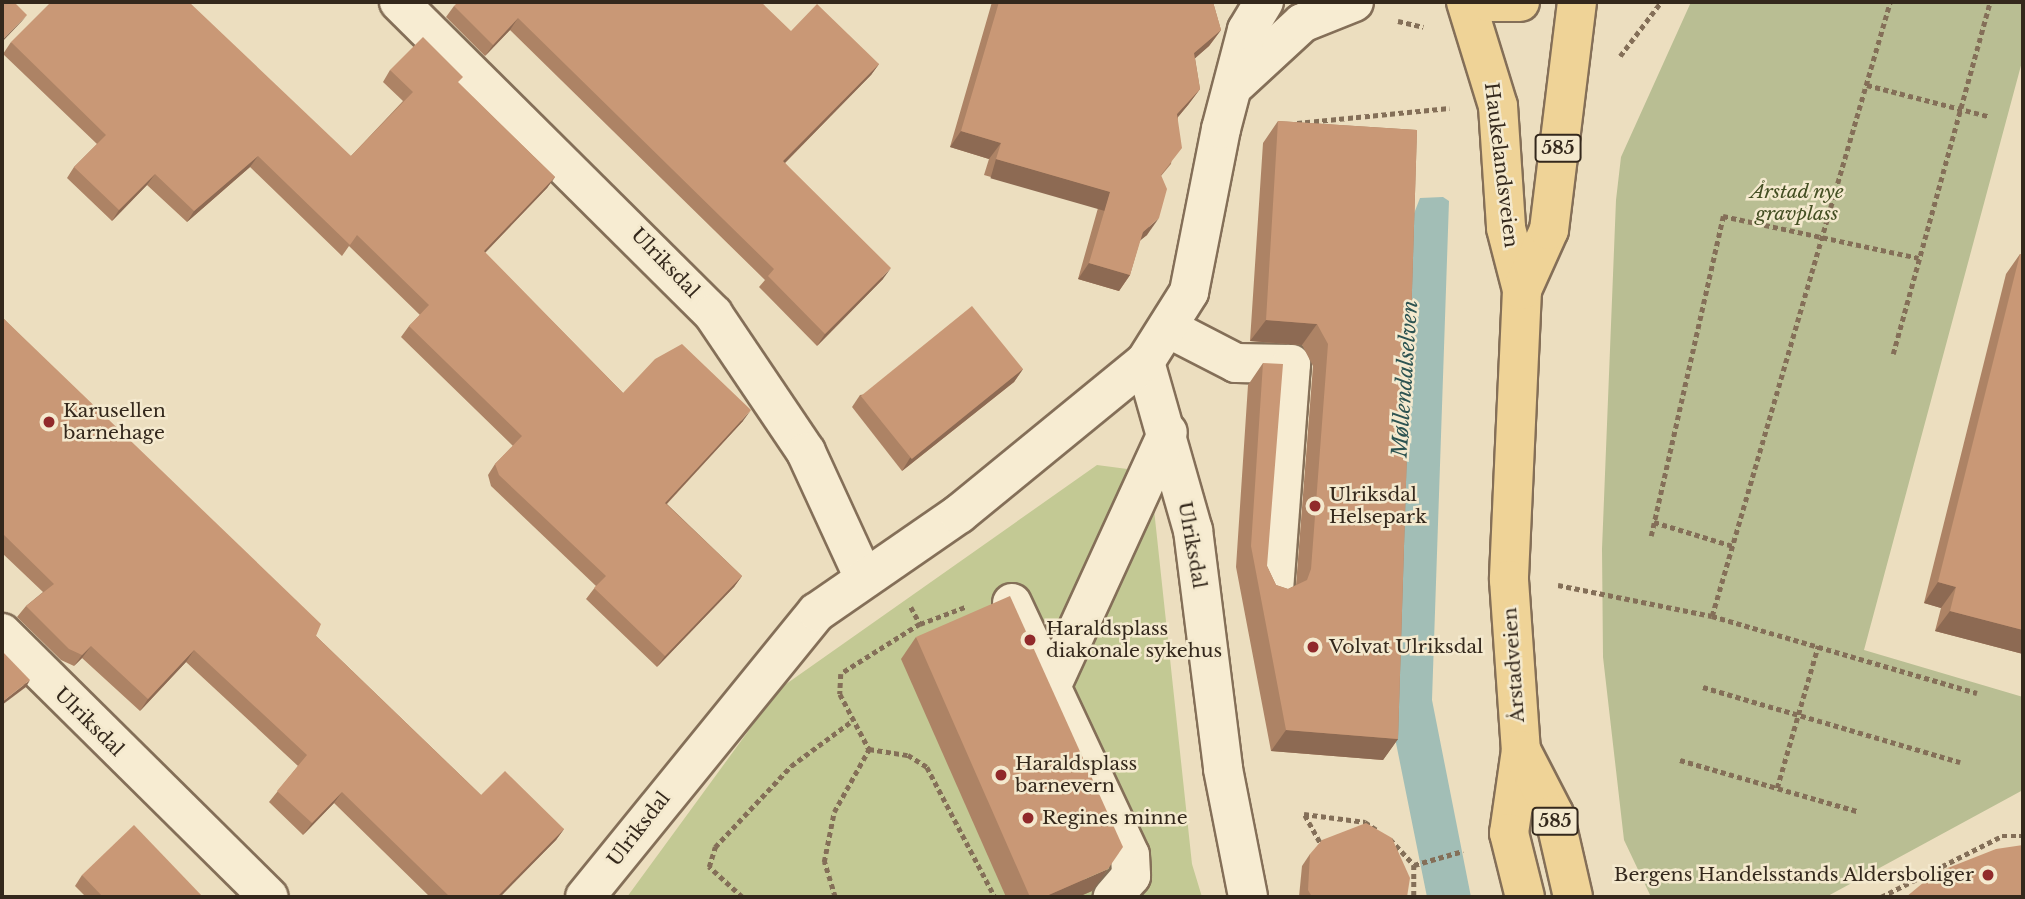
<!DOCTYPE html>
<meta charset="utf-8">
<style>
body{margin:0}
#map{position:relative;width:2025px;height:899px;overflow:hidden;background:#ecdebf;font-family:"Libre Baskerville",serif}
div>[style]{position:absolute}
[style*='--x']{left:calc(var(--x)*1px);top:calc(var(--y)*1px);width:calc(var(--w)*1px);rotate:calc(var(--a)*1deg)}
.green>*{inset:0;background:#c3c994}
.cemetery>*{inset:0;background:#b9be93}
.water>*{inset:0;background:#a2beb6}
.path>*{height:4.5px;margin-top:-2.25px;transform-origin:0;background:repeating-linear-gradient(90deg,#846f58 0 5px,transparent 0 8.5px)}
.roads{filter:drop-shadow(2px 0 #846f58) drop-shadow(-2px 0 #846f58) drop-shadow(0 2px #846f58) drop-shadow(0 -2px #846f58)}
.minor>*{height:38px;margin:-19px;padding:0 19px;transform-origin:19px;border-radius:19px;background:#f7ecd2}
.major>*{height:38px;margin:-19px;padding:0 19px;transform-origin:19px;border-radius:19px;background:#efd397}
.wall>*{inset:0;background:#ad8365}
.shaded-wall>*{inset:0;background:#8d6a53;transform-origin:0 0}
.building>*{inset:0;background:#c99876;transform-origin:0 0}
.dots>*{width:19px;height:19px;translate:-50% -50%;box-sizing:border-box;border:4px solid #f4e9ce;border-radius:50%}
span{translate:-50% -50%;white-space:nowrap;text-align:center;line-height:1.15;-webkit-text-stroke:5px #f4e9ce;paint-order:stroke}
.shield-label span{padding:2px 5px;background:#f4e9ce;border:2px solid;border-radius:5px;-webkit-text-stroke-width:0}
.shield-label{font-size:18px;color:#34281c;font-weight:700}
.street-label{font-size:19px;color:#34281c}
.park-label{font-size:19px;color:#444f23;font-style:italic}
.poi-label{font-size:19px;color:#34281c}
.left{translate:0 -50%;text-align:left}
.right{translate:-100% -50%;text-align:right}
.water-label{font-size:21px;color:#2c5351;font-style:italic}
.frame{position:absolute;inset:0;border:4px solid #34281c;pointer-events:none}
</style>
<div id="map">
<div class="green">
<i style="clip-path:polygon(1097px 465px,1150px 472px,1192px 864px,1202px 897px,627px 897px,779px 689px)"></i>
</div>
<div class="cemetery">
<i style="clip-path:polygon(1691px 2px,2023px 2px,2023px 58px,1864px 650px,2023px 697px,2023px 790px,1826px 897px,1651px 897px,1624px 840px,1603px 657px,1602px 549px,1616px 200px,1621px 157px)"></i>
</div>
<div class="water">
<i style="clip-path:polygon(1443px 197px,1449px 201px,1432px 700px,1471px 897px,1427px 897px,1393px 728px,1401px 247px,1420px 198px)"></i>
</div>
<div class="path">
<i style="--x:1398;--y:21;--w:26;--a:13"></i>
<i style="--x:1620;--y:56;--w:68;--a:-52.8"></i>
<i style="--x:1867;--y:85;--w:125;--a:14.4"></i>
<i style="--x:1297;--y:123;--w:153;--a:-5.6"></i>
<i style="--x:1893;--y:354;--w:365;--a:-74.6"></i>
<i style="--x:1654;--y:522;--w:83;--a:16.9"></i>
<i style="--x:1651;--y:536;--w:328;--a:-77.3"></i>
<i style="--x:1723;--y:216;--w:200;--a:12.1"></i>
<i style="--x:1558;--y:585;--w:157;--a:11.4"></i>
<i style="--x:1712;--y:616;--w:639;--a:-73.83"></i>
<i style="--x:911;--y:607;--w:19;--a:62"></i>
<i style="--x:920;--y:624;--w:93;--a:147.7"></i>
<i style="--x:841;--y:674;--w:20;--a:93"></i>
<i style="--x:840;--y:694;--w:62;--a:62.2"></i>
<i style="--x:869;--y:749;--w:39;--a:9"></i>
<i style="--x:908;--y:755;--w:22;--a:32"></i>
<i style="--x:927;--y:767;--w:147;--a:62.4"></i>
<i style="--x:1712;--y:616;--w:276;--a:16.2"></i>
<i style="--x:920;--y:624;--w:48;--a:-20.7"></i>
<i style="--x:1703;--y:687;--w:268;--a:16.3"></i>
<i style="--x:1680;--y:760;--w:184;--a:16.1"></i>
<i style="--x:1777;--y:788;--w:148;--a:-73.9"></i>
<i style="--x:1304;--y:814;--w:62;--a:7.5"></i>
<i style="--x:1365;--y:822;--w:14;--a:34"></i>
<i style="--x:1305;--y:815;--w:37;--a:61"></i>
<i style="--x:1390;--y:839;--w:35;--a:47"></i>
<i style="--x:1414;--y:865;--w:32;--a:90"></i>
<i style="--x:1414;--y:865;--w:51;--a:-15.9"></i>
<i style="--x:742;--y:897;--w:45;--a:-137.7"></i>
<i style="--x:709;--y:867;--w:21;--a:-73"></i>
<i style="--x:715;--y:847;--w:111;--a:-46.8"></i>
<i style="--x:791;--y:766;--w:76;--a:-36.4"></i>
<i style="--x:835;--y:897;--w:37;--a:-107"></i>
<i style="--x:824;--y:862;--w:51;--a:-78.7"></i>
<i style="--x:834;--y:812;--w:72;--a:-60.9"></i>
<i style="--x:1881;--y:897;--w:136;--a:-26.8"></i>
<i style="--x:2002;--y:836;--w:21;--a:0"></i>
</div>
<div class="roads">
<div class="minor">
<i style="--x:399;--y:2;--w:443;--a:44.8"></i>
<i style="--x:713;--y:314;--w:166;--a:56"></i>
<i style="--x:806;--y:452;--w:136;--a:65.3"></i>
<i style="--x:1236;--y:84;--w:90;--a:-42.7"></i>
<i style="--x:1302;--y:23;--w:56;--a:-22"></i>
<i style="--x:1170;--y:329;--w:74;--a:27.3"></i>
<i style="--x:1236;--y:363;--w:55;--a:1"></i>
<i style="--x:1291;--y:364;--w:226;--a:94.3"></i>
<i style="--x:1145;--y:362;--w:175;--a:74.1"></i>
<i style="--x:1193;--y:530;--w:241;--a:82.8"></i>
<i style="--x:1223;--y:769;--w:130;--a:78.9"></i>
<i style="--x:1012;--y:603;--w:278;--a:64.9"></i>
<i style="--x:1130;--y:855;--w:21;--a:87"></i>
<i style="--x:1131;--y:876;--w:28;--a:131"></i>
<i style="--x:2;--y:633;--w:375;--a:44.7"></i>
<i style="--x:1052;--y:685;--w:278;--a:-65.4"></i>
<i style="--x:585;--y:897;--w:367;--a:-50.9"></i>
<i style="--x:817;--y:612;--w:173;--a:-34.6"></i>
<i style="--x:959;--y:514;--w:240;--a:-39.3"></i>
<i style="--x:1145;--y:362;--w:83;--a:-57.8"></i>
<i style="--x:1189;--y:292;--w:166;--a:-78.9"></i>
<i style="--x:1221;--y:129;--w:102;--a:-75.3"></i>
<i style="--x:1247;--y:30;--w:33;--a:-59"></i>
</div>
<div class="major">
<i style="--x:1466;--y:2;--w:109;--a:72.9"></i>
<i style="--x:1498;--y:106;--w:122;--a:86.2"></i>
<i style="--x:1506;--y:228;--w:64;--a:75.5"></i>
<i style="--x:1522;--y:290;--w:290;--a:92.6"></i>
<i style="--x:1509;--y:580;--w:170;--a:86"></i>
<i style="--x:1521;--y:750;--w:84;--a:98.2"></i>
<i style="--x:1509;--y:833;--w:66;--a:76"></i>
<i style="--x:1488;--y:2;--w:32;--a:0"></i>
<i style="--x:1522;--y:290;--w:66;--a:-65.8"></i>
<i style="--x:1549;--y:230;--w:230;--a:-83"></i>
<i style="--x:1521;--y:750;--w:72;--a:62.7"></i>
<i style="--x:1554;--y:814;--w:85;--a:77.1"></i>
</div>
</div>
<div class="wall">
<i style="clip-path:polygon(992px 2px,1213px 2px,1221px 30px,1209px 46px,1195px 58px,1200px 89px,1188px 105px,1178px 117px,1171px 164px,1161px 176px,1147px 235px,1140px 240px,1130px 275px,1119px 291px,1078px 279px,1098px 208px,984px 175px,989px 159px,950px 147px)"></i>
<i style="clip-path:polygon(454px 6px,791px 31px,879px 64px,871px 75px,785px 163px,883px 279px,817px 346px,759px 287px,765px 280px,510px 30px,485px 56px,446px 17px)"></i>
<i style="clip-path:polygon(11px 42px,351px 156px,403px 101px,383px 82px,390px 70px,458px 83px,555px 177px,547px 188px,485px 253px,623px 393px,743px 421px,667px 504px,742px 576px,734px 587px,657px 667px,586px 599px,596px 586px,491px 486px,488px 475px,495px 464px,513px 446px,401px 337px,409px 326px,420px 315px,349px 246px,342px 256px,250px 167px,187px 222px,147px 185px,112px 221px,67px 178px,74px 167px,97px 144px,3px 54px)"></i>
<i style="clip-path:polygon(1278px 121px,1417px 130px,1398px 739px,1383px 760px,1271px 751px,1236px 567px,1248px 385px,1263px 363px,1267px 566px,1276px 585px,1288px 589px,1296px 585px,1313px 366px,1302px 345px,1250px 341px,1263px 143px)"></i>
<i style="clip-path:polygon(2020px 254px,2023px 254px,2023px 654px,1935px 631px,1941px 608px,1924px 603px,2006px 274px)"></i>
<i style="clip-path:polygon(2px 317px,316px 636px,481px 795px,564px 829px,556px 840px,500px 897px,430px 897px,334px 803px,303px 835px,269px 802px,298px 766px,186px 662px,140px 711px,82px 658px,74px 666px,61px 660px,17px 617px,26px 606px,43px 592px,2px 553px)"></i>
<i style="clip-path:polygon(1023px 369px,1014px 382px,902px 471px,852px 407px,860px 395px)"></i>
<i style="clip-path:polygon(916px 637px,1092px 891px,1078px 897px,1006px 897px,901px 659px)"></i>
<i style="clip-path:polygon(1310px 854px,1407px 897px,1299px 897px,1302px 866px)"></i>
<i style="clip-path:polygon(82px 875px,203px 897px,86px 897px,75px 886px)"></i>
</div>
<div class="shaded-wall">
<i style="clip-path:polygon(27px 15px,22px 21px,2px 42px,2px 40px)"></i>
<i style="clip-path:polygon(518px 18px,510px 30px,485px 56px,493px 45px)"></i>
<i style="clip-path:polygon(1221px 30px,1209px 46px,1183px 69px,1194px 53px)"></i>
<i style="clip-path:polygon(879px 64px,871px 75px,775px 173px,783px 161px)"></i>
<i style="clip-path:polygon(1200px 89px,1188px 105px,1166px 131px,1177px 114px)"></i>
<i style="clip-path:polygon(961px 131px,1001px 143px,989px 159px,950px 147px)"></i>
<i style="clip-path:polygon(258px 156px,250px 167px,187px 222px,194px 211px)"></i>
<i style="left:996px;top:159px;width:119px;height:20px;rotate:16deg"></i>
<i style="clip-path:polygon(155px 174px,147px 185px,112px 221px,119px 210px)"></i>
<i style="clip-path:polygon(555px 177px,547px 188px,476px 262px,484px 251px)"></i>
<i style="clip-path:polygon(1159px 218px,1147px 235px,1131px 248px,1143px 232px)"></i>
<i style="clip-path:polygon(1089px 263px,1130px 275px,1119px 291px,1078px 279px)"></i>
<i style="clip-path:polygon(891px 268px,883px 279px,817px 346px,825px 334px)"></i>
<i style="clip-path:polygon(1266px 320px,1317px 324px,1302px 345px,1250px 341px)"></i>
<i style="clip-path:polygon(1023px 369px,1014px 382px,902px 471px,910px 458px)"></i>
<i style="clip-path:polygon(751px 410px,743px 421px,657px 514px,665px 503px)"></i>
<i style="clip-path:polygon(742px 576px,734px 587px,657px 667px,665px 656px)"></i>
<i style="clip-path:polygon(1938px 582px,1956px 587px,1941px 608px,1924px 603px)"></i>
<i style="clip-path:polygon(1950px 611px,2023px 630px,2023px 654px,1935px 631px)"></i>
<i style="clip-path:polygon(91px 646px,82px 658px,74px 666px,82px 655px)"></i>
<i style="clip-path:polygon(194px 650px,186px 662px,140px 711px,148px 699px)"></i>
<i style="clip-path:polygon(30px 680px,26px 687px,2px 705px,2px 702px)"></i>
<i style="clip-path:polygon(1286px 730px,1398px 739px,1383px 760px,1271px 751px)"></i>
<i style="clip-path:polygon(342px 792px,334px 803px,303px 835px,312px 823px)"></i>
<i style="clip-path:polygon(564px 829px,556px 840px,500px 897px,497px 897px)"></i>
<i style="clip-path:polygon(1108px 869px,1092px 891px,1078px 897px,1044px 897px)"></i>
</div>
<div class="building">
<i style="clip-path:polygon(2px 2px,14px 2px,27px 15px,2px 40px)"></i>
<i style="clip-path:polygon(51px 2px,189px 2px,351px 156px,413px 92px,390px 70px,423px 37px,463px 77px,458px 82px,555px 177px,484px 251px,623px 393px,655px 359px,682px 344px,751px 410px,665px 503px,742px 576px,665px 656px,594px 588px,606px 576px,499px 475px,495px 464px,522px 436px,409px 326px,429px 305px,357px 235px,350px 245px,258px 156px,194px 211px,155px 174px,119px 210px,74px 167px,106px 135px,11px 42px)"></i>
<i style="clip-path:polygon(458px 2px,761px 2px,791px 31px,817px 4px,879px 64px,783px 161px,891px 268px,825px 334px,768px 276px,774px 269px,518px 18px,493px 45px,454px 6px)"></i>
<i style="clip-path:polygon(999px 2px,1213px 2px,1221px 30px,1194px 53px,1200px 89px,1177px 114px,1182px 148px,1161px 175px,1167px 189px,1159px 218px,1143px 232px,1130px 275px,1089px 263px,1110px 192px,996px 159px,1001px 143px,961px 131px)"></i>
<i style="clip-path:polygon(1278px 121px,1417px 130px,1398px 739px,1286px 730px,1251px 546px,1263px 363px,1283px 364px,1267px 566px,1276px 585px,1288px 589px,1307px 580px,1311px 569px,1328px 344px,1317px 324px,1266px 320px)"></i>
<i style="clip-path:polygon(2020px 254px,2023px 254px,2023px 630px,1950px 611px,1956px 587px,1938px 582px)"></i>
<i style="left:972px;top:306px;width:81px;height:143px;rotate:51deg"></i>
<i style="clip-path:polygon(2px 317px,321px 624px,316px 636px,481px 795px,505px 771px,564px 829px,497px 897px,450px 897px,342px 792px,312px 823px,277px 791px,307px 755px,194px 650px,148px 699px,91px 646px,82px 655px,69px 649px,26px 606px,54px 584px,2px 533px)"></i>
<i style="clip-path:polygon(1010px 596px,1123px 847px,1108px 869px,1044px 897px,1030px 897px,916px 637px)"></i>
<i style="clip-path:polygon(2px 651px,30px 680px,2px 702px)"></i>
<i style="clip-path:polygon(1366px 823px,1392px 838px,1410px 878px,1407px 897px,1312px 897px,1308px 890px,1310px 854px,1322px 840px)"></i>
<i style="clip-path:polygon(134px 825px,203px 897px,103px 897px,82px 875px)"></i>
<i style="clip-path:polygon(2023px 845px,2023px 897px,1906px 897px,1935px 873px,1996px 849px)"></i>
</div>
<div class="dots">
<i style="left:49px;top:422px;background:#912a2b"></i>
<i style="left:1315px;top:506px;background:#912a2b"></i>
<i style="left:1030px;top:640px;background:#912a2b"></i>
<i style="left:1313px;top:647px;background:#912a2b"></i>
<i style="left:1001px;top:775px;background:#912a2b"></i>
<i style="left:1028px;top:818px;background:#912a2b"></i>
<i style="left:1988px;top:875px;background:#912a2b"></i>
</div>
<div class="shield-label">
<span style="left:1558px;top:148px">585</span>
<span style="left:1555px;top:821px">585</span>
</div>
<div class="street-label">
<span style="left:1501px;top:165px;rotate:83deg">Haukelandsveien</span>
<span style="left:665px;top:263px;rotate:46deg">Ulriksdal</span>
<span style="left:1192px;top:545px;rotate:80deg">Ulriksdal</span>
<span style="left:1514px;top:665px;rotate:-94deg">Årstadveien</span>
<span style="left:89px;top:722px;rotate:45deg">Ulriksdal</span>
<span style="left:639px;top:829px;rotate:-52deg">Ulriksdal</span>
</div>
<div class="park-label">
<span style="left:1797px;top:203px">Årstad nye<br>gravplass</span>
</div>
<div class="poi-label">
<span class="left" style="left:63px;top:422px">Karusellen<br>barnehage</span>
<span class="left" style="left:1329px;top:506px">Ulriksdal<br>Helsepark</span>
<span class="left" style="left:1046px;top:640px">Haraldsplass<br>diakonale sykehus</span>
<span class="left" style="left:1329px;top:647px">Volvat Ulriksdal</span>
<span class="left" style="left:1015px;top:775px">Haraldsplass<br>barnevern</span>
<span class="left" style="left:1042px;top:818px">Regines minne</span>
<span class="right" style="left:1974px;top:875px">Bergens Handelsstands Aldersboliger</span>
</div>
<div class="water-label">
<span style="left:1405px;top:379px;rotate:-86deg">Møllendalselven</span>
</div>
<div class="frame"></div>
</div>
